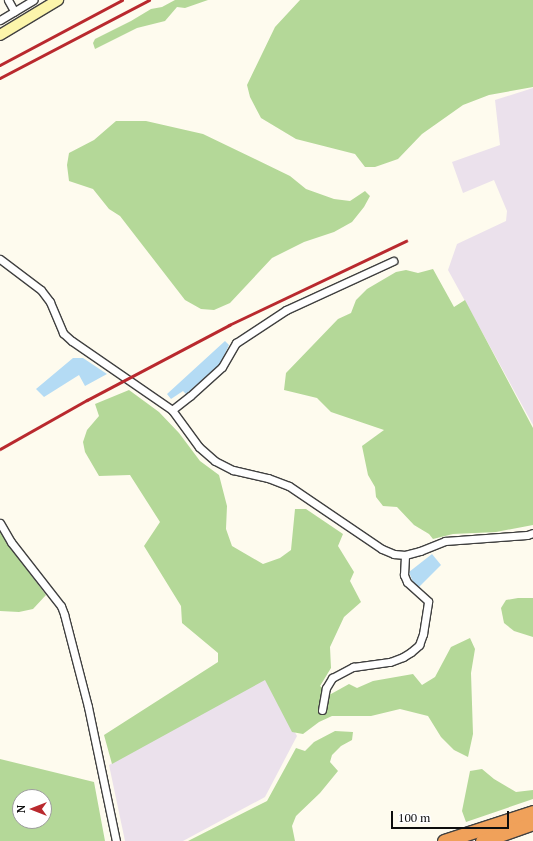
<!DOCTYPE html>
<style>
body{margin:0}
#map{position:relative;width:533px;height:841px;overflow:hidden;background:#fefbee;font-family:"PT Serif",serif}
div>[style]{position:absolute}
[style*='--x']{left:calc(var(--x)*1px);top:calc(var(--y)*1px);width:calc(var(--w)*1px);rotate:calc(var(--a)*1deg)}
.industrial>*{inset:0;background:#ebe1ec}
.forest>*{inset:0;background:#b4d898}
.water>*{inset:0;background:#b4dbf4}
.roads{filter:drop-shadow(1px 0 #404040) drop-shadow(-1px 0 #404040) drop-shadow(0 1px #404040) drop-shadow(0 -1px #404040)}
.street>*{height:7px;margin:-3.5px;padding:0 3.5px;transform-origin:3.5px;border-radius:3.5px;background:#fff}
.secondary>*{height:10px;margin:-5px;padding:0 5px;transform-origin:5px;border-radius:5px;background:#fcf5ab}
.highway>*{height:13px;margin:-6.5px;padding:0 6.5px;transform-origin:6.5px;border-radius:6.5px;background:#f0a15a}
.rail>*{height:2.5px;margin:-1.25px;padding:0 1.25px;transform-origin:1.25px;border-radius:1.25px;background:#b9292e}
span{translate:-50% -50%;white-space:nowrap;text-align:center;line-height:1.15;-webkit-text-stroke:4px #fff;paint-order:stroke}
.north{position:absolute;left:12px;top:789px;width:40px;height:40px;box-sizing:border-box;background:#fff;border:1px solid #9e9e9e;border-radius:50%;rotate:270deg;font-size:11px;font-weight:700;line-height:16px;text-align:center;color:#0d0d0d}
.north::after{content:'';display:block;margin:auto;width:14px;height:18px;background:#b9292e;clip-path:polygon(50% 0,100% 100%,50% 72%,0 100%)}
.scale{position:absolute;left:391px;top:811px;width:118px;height:18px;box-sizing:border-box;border:2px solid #0d0d0d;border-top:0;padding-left:5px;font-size:12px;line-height:14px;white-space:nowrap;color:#0d0d0d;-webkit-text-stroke:3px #fff;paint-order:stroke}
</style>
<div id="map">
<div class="industrial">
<i style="clip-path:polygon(533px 88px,533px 425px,448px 270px,457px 244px,506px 221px,507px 211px,494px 180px,463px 193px,452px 162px,500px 145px,495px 100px)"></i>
<i style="clip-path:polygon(265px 678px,297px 736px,265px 797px,183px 841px,125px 841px,109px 765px)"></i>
</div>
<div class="forest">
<i style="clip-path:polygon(175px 0,208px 0,185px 8px,177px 7px,165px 21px,137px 28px,95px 49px,93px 43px,95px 39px,131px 21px,151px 9px,162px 7px)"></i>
<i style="clip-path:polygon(300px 0,533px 0,533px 87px,489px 95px,463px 105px,422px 134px,398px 159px,375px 167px,365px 167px,355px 154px,296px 139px,261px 118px,250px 97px,247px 85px,275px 27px)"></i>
<i style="clip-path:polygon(116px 121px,146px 121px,203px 134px,290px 176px,306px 189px,334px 199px,350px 201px,365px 191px,370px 196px,364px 207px,352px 222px,334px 232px,304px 242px,272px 258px,230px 303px,214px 310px,201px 309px,185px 300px,120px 216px,109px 209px,93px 189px,69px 181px,67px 165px,69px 153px,94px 140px)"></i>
<i style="clip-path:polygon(433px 269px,454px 307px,465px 300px,533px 428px,533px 525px,496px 532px,453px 534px,433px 539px,429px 534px,414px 525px,397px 507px,383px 506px,376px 497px,375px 487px,368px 475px,362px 446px,384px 430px,331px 412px,317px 398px,284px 390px,286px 373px,338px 319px,351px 313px,356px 300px,367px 289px,396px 272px,406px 270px,418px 273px)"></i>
<i style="clip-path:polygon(129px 390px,159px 412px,179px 433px,200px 461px,219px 475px,227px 506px,226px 529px,232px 546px,263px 564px,280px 558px,291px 550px,295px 509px,306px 509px,343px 534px,338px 546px,354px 572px,350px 581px,361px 602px,344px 617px,330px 647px,331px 668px,320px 686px,331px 694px,349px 684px,357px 688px,373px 681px,413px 674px,422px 685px,435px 677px,451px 647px,470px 638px,475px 649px,471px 673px,473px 734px,468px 757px,454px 750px,441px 737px,428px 716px,400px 709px,371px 716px,332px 716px,319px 722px,303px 734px,292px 732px,265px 680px,112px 764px,104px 735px,218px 662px,218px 653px,182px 623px,181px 606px,144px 546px,160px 522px,130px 475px,99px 476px,85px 452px,83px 442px,87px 430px,99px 416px,95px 404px)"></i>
<i style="clip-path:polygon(0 529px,10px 547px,46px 595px,33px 609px,19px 612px,0 611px)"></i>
<i style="clip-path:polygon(518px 598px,533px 598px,533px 637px,514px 631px,504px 623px,501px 608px,506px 600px)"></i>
<i style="clip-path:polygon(335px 731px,353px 732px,352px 740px,341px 746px,332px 755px,330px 762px,338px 771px,320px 793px,296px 816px,292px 826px,295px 841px,188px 841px,267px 801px,296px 748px,305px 751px,314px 742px)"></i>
<i style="clip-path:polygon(evenodd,0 759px,94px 782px,105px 841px,0 841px,0 759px,20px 797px,44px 797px,44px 821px,20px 821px,20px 797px)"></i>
<i style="clip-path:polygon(482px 769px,494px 779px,516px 792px,533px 790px,533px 799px,466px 822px,462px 811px,470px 771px)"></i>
</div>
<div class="water">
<i style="clip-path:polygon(225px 341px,229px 345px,220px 364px,186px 394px,183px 391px,171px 399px,167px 394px)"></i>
<i style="clip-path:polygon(73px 358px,83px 358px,107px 374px,85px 386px,79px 375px,44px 397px,36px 389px)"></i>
<i style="clip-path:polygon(432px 554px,441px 565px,419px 587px,413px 582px,409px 572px)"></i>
</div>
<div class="roads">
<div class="street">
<i style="--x:8;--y:0;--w:13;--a:61"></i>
<i style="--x:0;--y:20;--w:39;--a:-31"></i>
<i style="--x:0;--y:259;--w:51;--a:37.1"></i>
<i style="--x:41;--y:290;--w:15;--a:53"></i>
<i style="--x:50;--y:302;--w:34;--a:67"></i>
<i style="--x:63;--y:333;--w:12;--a:42"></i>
<i style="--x:72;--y:341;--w:121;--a:34.6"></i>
<i style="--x:172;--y:410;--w:46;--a:53.9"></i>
<i style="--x:199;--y:447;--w:21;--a:41"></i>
<i style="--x:215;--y:461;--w:20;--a:27"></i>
<i style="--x:233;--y:470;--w:36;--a:13"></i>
<i style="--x:268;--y:478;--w:22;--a:21"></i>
<i style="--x:289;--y:486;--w:112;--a:34.1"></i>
<i style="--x:382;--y:549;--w:13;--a:23"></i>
<i style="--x:394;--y:554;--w:11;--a:5"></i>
<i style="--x:405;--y:555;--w:16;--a:-15"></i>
<i style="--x:420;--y:551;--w:27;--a:-22"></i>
<i style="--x:445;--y:541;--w:82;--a:-4.2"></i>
<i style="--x:527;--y:535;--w:6;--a:-18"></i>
<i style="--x:172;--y:410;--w:23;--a:-38"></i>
<i style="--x:190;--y:396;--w:43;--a:-42.2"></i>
<i style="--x:222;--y:367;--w:28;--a:-60"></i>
<i style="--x:236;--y:343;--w:60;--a:-33.4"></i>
<i style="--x:286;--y:310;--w:118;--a:-24.6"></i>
<i style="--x:0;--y:523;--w:22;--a:60"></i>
<i style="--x:11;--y:542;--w:81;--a:52"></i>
<i style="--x:61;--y:606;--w:9;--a:69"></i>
<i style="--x:64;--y:614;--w:96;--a:75.5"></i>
<i style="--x:88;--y:707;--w:137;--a:78.2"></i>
<i style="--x:322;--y:710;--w:22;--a:-80"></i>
<i style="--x:326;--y:688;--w:12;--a:-59"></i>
<i style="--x:332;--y:678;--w:24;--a:-28"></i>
<i style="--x:353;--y:667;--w:37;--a:-8"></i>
<i style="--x:390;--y:662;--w:14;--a:-21"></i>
<i style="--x:403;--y:657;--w:9;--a:-32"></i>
<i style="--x:411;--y:652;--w:11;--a:-41"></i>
<i style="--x:419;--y:645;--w:12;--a:-70"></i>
<i style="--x:423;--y:634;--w:33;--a:-81"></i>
<i style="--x:428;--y:601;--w:28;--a:-138"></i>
<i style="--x:407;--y:582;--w:8;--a:-113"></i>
<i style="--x:404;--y:575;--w:20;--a:-87"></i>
</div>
<div class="secondary">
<i style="--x:0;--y:35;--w:68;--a:-31.1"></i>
</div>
<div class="highway">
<i style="--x:444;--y:841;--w:94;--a:-18"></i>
<i style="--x:482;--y:841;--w:54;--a:-19.4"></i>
</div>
</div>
<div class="rail">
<i style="--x:0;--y:65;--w:138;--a:-28"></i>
<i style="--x:0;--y:78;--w:168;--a:-27.6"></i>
<i style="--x:0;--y:449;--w:100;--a:-29.4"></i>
<i style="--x:87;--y:400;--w:161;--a:-27.8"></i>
<i style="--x:229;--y:325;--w:196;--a:-25.4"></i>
</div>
<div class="north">N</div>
<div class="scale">100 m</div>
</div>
